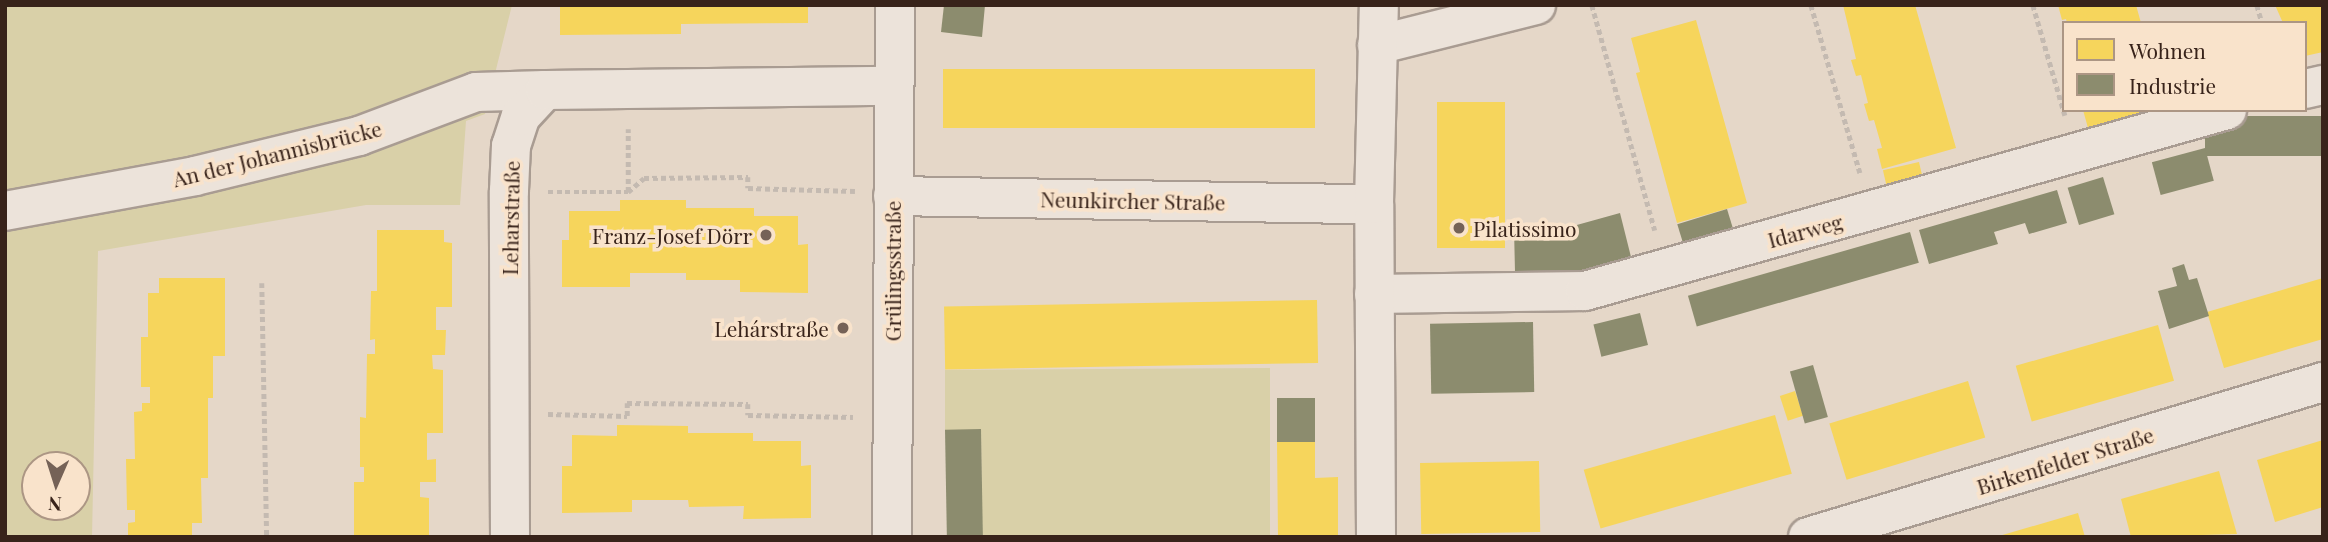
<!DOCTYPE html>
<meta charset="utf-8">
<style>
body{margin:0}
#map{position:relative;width:2328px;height:542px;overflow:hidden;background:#e5d7c8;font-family:"Playfair Display",serif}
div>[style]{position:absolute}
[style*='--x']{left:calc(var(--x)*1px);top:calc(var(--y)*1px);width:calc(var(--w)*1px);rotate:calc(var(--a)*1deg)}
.green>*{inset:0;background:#d9d0a8}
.homes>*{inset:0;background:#f6d55c;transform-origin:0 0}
.industry>*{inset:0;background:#8c8c6e;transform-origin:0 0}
.path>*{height:4.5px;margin-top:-2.25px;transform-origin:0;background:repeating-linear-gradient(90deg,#c4bab1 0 5px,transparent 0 8.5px)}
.roads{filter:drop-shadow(2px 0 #a99c92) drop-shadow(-2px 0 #a99c92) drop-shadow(0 2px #a99c92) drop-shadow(0 -2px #a99c92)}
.minor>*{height:38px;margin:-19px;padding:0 19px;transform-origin:19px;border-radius:19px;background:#ece3da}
.dots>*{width:19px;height:19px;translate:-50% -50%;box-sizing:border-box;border:4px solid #f9e3cb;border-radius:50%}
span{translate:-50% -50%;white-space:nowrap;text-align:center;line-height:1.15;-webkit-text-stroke:7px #f9e3cb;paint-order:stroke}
.street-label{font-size:21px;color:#38231a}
.poi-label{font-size:21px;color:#38231a}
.left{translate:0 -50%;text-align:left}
.right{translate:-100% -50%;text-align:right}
.frame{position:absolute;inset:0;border:7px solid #38231a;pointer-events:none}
.legend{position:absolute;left:2062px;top:21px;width:245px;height:91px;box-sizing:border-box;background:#f9e3cb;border:2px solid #ac9684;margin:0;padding:9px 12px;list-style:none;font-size:21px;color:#38231a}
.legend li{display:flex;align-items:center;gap:14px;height:35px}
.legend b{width:35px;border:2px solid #ac9684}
.north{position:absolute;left:21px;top:451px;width:70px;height:70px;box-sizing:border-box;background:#f9e3cb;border:2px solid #ac9684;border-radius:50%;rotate:183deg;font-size:19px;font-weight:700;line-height:28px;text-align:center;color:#38231a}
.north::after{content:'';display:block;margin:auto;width:24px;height:32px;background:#756257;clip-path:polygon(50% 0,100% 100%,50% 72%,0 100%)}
</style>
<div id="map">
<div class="green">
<i style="clip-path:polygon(evenodd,5px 5px,512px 5px,485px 114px,466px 121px,460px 205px,366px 205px,98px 251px,92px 537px,5px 537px,5px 5px,35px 465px,77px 465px,77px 507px,35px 507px,35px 465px)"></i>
<i style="clip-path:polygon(1270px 368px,1270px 537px,982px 537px,981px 430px,945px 430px,945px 370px)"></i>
</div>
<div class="homes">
<i style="clip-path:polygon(560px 5px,808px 5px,808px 23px,681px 24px,681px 34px,560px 35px)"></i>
<i style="clip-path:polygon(1843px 5px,1915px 5px,1956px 148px,1882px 169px,1877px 149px,1882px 148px,1874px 120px,1869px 121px,1864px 104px,1868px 103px,1861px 75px,1856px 76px,1851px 60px,1856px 59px)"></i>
<i style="clip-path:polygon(2058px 5px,2136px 5px,2141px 23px,2067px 23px,2066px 19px,2062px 20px)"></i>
<i style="clip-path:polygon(2275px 5px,2323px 5px,2323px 52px,2305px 56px,2305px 23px,2283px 23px)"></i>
<i style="clip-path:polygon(1696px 20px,1747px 203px,1677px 223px,1636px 73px,1640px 72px,1631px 38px)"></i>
<i style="left:943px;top:69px;width:372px;height:59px"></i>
<i style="left:1437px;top:102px;width:68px;height:146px"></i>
<i style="clip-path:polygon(2083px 110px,2166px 110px,2090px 135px)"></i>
<i style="left:1919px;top:162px;width:18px;height:37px;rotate:77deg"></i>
<i style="clip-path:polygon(620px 200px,686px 200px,686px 208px,754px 208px,754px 216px,798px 216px,798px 245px,808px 244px,808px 293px,740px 292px,740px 280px,686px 280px,686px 273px,630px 273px,630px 287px,562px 287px,562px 240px,569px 240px,569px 211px,620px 211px)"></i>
<i style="clip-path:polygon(377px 230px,444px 230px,444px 242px,452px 243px,452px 307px,436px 307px,436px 330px,446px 330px,445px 355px,432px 355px,433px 369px,443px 370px,443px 433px,427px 433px,427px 460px,436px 459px,436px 482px,420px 482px,420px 497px,429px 498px,429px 537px,354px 537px,354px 482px,364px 482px,364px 467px,360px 467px,360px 417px,366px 418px,367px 354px,375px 354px,375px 339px,370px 340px,371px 291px,377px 291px)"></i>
<i style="clip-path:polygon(159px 278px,225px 278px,225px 356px,213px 356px,213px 398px,208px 398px,208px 478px,201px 478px,202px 523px,192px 523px,192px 537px,128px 537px,128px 523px,135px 522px,135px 510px,127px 510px,126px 459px,135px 459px,134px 412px,142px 411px,142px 403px,150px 403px,150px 387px,141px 387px,141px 337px,148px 337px,148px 293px,159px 293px)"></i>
<i style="clip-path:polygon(2323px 278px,2323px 339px,2224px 368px,2207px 312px)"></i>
<i style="left:1317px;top:300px;width:63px;height:373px;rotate:89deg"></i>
<i style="left:2158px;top:325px;width:58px;height:148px;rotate:74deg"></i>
<i style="left:1968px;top:381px;width:59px;height:145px;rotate:73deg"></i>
<i style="left:1795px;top:391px;width:26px;height:16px;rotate:72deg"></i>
<i style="left:1775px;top:415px;width:61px;height:199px;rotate:74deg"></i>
<i style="clip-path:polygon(617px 425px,688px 426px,688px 433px,753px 433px,753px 441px,801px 441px,801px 466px,811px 465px,811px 518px,743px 519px,744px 506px,689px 507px,688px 500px,632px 500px,632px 512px,562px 513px,562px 466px,572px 466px,572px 435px,617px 436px)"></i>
<i style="clip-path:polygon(2323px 440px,2323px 507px,2275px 522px,2257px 460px)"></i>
<i style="clip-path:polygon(1277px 442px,1315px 442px,1315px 478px,1338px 477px,1338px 537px,1278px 537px)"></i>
<i style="left:1539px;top:461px;width:71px;height:119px;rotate:89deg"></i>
<i style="clip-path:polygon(2219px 471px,2237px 534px,2131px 537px,2121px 499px)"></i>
<i style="clip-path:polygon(2078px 513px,2085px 537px,1999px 537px,1999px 536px)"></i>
</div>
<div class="industry">
<i style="clip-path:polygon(944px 5px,985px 5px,982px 37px,941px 32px)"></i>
<i style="left:2323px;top:116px;width:40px;height:118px;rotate:90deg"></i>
<i style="left:2205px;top:148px;width:34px;height:55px;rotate:75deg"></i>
<i style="left:2103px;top:177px;width:39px;height:37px;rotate:73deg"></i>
<i style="clip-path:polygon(2057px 190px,2067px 223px,2029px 234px,2025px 223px,1994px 232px,1998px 244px,1929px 264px,1919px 230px)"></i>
<i style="left:1727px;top:209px;width:28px;height:52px;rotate:73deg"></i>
<i style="clip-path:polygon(1620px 213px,1631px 257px,1580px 271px,1515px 272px,1514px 228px,1566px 228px)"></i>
<i style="left:1910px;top:232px;width:32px;height:231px;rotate:74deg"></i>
<i style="clip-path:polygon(2184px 264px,2189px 280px,2197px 278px,2209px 316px,2169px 329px,2158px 291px,2177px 286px,2172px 268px)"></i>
<i style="left:1640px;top:313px;width:33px;height:48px;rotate:76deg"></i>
<i style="left:1533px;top:322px;width:70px;height:103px;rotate:89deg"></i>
<i style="left:1813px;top:365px;width:54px;height:24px;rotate:74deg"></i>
<i style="left:1277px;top:398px;width:38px;height:44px"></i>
<i style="left:981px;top:429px;width:108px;height:36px;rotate:89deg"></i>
</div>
<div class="path">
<i style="--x:1592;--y:5;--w:234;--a:74.4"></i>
<i style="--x:1811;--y:5;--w:175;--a:73.7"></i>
<i style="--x:2033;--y:5;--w:115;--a:73.8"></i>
<i style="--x:2257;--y:5;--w:19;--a:74"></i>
<i style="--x:548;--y:192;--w:80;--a:0"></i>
<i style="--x:628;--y:192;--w:21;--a:-41"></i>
<i style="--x:644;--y:178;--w:104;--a:-0.6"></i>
<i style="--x:748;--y:177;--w:11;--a:90"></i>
<i style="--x:748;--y:188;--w:107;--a:1.6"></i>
<i style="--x:628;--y:192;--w:63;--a:-90"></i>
<i style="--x:262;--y:283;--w:254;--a:88.9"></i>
<i style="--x:548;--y:414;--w:79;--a:1.5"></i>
<i style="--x:627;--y:416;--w:13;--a:-90"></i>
<i style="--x:627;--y:403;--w:121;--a:0.5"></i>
<i style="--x:748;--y:404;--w:11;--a:90"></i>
<i style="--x:748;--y:415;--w:105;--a:1.1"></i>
</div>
<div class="roads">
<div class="minor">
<i style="--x:1377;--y:45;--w:164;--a:-14.1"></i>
<i style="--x:2305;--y:89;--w:18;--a:-13"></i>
<i style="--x:893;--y:196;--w:481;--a:1"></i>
<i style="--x:5;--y:211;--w:193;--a:-10.4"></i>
<i style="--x:195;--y:176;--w:169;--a:-13.7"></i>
<i style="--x:359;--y:136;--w:125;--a:-20.6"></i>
<i style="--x:476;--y:92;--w:69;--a:-1.7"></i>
<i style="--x:1374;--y:294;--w:211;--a:-0.8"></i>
<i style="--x:1585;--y:291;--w:667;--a:-15.74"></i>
<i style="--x:510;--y:537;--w:346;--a:-90.2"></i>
<i style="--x:509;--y:191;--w:45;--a:-87.5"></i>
<i style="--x:511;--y:146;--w:32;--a:-72"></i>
<i style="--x:521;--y:116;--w:35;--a:-47"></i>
<i style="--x:545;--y:90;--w:348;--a:-0.7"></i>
<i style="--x:892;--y:537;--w:532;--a:-89.68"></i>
<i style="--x:1376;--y:537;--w:333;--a:-90.3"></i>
<i style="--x:1374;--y:204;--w:199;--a:-88.6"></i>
<i style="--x:1808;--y:537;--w:538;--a:-16.75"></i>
</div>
</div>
<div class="dots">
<i style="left:1459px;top:228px;background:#756257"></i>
<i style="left:766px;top:235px;background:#756257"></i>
<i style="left:843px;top:328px;background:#756257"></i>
</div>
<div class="street-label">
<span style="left:277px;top:153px;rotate:-14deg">An der Johannisbrücke</span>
<span style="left:1133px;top:200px;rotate:1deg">Neunkircher Straße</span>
<span style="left:510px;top:218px;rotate:-89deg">Leharstraße</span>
<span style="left:1805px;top:230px;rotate:-15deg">Idarweg</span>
<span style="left:892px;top:271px;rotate:-90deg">Grülingsstraße</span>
<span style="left:2065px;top:460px;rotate:-17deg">Birkenfelder Straße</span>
</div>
<div class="poi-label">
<span class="left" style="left:1473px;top:228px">Pilatissimo</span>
<span class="right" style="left:752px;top:235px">Franz-Josef Dörr</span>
<span class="right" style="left:829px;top:328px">Lehárstraße</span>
</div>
<div class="frame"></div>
<ul class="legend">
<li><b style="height:19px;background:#f6d55c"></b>Wohnen</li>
<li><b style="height:19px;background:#8c8c6e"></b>Industrie</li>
</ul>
<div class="north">N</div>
</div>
